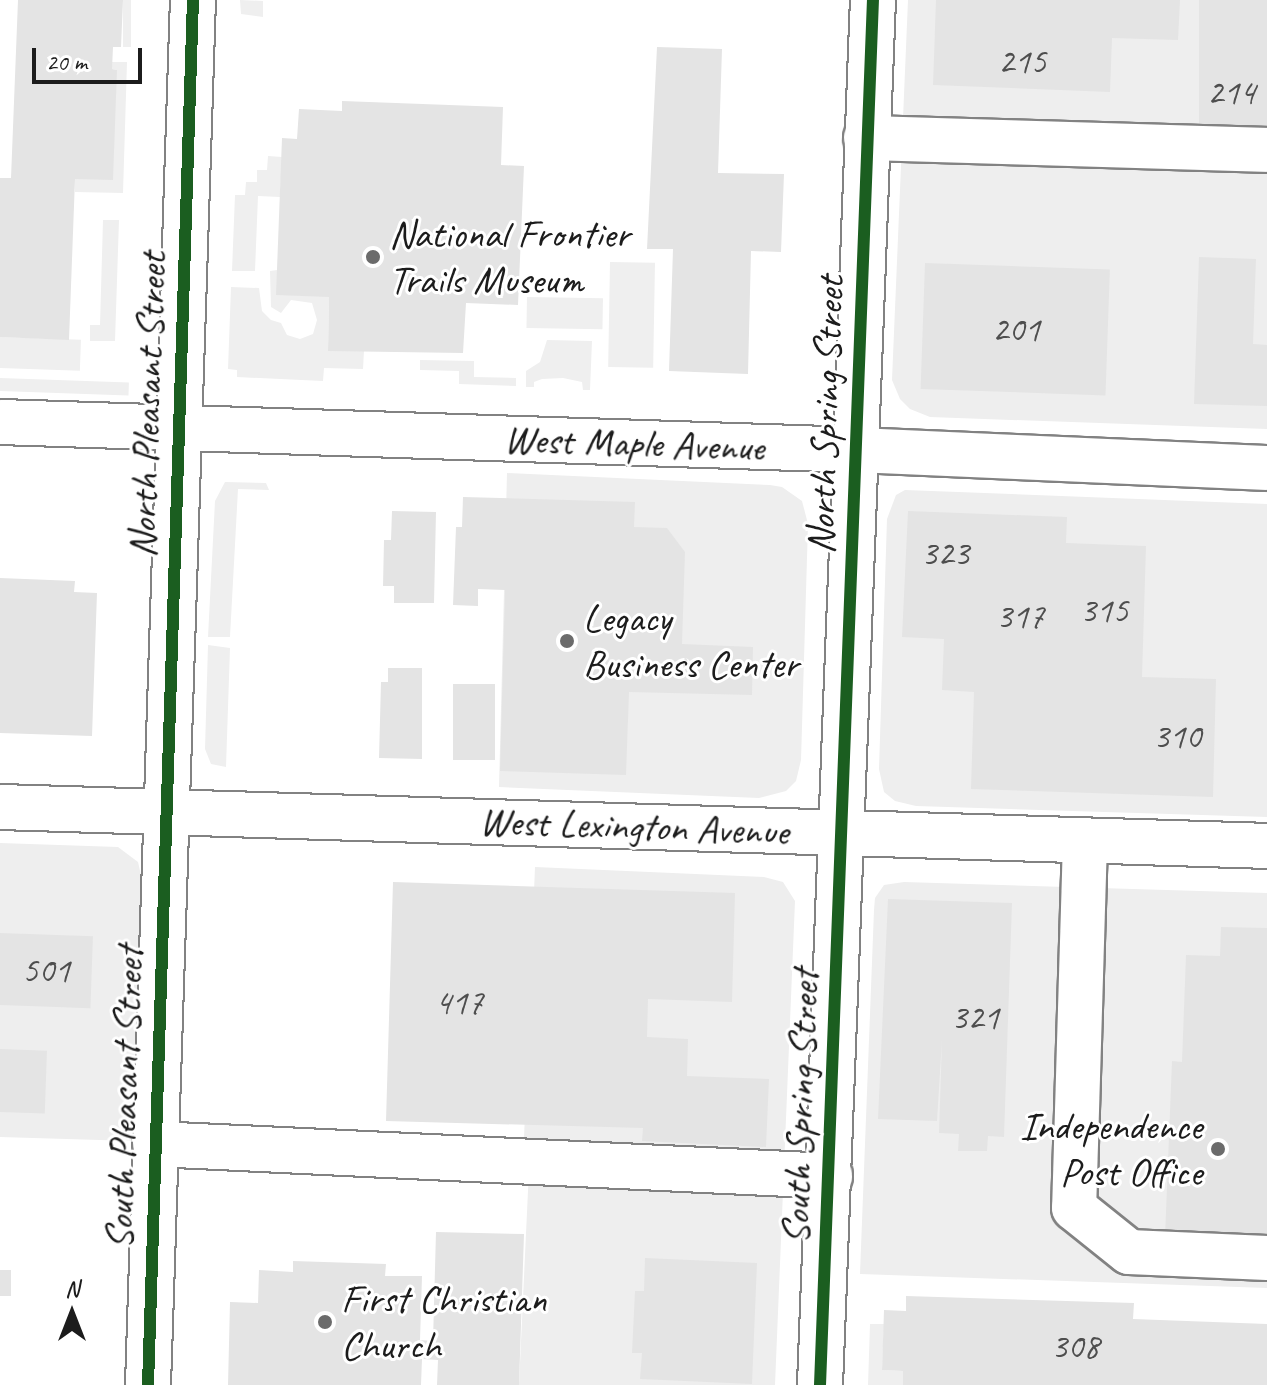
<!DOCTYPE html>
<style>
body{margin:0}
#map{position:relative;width:1267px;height:1385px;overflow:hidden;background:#fff;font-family:Caveat,sans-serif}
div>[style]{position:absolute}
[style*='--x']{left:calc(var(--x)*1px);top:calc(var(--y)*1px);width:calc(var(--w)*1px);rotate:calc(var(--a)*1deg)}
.built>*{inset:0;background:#eee}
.green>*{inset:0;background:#efefef;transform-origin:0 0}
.building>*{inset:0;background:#e4e4e4;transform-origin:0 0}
.roads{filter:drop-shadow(2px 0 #828282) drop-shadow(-2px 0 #828282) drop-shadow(0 2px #828282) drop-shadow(0 -2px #828282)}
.minor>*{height:44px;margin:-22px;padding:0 22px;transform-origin:22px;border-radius:22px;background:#fff}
.cycleway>*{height:12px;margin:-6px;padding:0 6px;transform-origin:6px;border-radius:6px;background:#1b5e20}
.dots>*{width:22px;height:22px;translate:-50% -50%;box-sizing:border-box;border:4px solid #fff;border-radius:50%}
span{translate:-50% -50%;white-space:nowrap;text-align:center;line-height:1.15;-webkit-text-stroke:6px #fff;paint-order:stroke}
.number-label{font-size:36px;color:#4e4e4e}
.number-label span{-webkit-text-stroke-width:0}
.poi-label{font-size:40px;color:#1c1c1c}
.left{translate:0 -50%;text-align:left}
.right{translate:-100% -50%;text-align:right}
.street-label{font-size:40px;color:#1c1c1c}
.north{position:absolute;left:32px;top:1273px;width:80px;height:80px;-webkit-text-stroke:6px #fff;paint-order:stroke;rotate:0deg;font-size:22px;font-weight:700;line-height:32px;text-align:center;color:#1c1c1c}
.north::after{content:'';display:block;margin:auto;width:28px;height:36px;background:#1c1c1c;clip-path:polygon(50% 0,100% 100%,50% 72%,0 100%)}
.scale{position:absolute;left:32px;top:48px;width:110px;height:36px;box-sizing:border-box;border:4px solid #1c1c1c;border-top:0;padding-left:10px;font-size:24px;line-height:28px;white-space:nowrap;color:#1c1c1c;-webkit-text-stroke:6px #fff;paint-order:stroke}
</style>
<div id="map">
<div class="built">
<i style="clip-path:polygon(908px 0,1267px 0,1267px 429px,930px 417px,910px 409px,900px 399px,892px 380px)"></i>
<i style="clip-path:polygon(507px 473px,770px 485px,782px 487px,802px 501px,808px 524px,801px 760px,796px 781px,786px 791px,759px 798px,499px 787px)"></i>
<i style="clip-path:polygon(905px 490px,1267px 504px,1267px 817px,916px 806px,895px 801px,884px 792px,879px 769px,887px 519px,896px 495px)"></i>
<i style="clip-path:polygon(0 843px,118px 847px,138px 862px,143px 884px,133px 1141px,0 1137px)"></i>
<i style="clip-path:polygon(535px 867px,764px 877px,783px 882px,795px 901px,775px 1385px,519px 1385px,529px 1169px,524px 1138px)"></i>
<i style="clip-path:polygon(904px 882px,1267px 893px,1267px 1288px,860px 1274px,874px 910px,875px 898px,884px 885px)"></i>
</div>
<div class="green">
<i style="left:123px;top:0;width:8px;height:47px"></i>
<i style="clip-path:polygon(240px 0,263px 1px,263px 17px,241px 14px)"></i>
<i style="clip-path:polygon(112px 62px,127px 62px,123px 193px,75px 192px,75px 179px,117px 70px,112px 69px)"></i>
<i style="clip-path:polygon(268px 156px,282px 157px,280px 197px,258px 196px,255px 271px,232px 271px,235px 195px,245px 195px,246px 182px,257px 182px,257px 170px,267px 170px)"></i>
<i style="clip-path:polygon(103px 220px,119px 220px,115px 341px,90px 341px,90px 325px,100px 325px)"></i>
<i style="left:610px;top:262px;width:45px;height:105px;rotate:1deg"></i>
<i style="clip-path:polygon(277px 270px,329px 297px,328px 350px,364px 351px,363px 369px,324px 368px,323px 381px,237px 377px,237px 370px,228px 369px,231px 287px,259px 288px,262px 311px,271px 320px,281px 323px,287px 335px,300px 339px,313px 334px,317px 320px,312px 303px,291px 300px,281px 313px,271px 307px,270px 271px)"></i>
<i style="left:527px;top:297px;width:76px;height:31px;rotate:1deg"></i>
<i style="left:0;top:337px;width:81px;height:31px;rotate:2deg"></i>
<i style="clip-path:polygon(547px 340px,592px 341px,590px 390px,583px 390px,582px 382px,563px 378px,542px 379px,534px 382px,534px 387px,526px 387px,526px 371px,540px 362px)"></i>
<i style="clip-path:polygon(420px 360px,474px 361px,474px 377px,516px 378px,516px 386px,459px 384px,459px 371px,420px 370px)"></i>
<i style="left:0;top:378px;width:129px;height:13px;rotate:2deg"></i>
<i style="clip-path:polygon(225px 482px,266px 483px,269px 490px,238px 489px,230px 637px,208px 637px,215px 501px)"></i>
<i style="clip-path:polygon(208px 645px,230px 648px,226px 767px,211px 764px,205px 749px)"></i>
<i style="clip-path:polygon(870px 1324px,884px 1324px,882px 1370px,903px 1371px,903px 1385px,868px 1385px)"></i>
</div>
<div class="building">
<i style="clip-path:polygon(18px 0,123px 0,121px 47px,113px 47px,112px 69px,117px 70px,113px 180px,75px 179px,69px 340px,0 337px,0 178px,11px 178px)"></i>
<i style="clip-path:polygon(936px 0,1180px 0,1178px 40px,1112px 38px,1110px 92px,933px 85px)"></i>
<i style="left:1199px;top:0;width:68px;height:133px"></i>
<i style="clip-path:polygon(657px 47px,722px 49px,718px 173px,784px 174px,781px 252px,751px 251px,748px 374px,669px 371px,673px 249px,647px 249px)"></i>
<i style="clip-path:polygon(342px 101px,503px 107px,501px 165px,524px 166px,518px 305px,466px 303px,463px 353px,328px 351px,329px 297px,276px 295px,282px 138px,297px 139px,299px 109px,342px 111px)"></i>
<i style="clip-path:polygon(1199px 257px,1256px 259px,1253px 344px,1267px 345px,1267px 406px,1194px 404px)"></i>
<i style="left:925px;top:263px;width:185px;height:126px;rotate:2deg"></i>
<i style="clip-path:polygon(463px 497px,635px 502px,634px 527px,667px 528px,685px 552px,682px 644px,753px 647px,752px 695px,629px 692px,626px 775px,500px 771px,505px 590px,478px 589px,478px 606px,453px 605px,456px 527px,462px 527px)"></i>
<i style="clip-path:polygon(392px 511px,436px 512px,434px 603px,394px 603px,394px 586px,383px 586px,384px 540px,391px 540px)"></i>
<i style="clip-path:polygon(908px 511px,1067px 517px,1066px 543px,1146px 546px,1142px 677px,1216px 679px,1213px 797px,971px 789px,974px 692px,942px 690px,944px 639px,902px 637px)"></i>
<i style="clip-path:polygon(0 578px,75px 581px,74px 592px,97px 593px,92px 736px,0 733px)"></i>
<i style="clip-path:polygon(388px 668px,422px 668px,422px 759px,379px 758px,381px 682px,388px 682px)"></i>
<i style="left:453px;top:684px;width:42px;height:76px"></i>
<i style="clip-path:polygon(393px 882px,735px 893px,732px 1002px,648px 999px,647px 1037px,688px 1039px,687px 1076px,769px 1079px,766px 1147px,642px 1141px,643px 1128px,386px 1121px)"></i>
<i style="clip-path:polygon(888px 899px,1012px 903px,1004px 1137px,988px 1136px,987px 1151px,958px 1151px,959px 1134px,939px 1133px,942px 1040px,937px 1121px,878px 1119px)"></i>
<i style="clip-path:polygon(1221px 927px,1267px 928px,1267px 1240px,1165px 1237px,1172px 1061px,1182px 1062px,1186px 955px,1220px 956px)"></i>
<i style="left:0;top:933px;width:93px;height:72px;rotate:2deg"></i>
<i style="left:0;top:1049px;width:47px;height:63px;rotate:2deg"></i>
<i style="clip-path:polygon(436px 1232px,524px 1234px,519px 1385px,437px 1385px,438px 1360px,422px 1359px,421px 1385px,228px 1385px,230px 1302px,258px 1303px,259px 1270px,293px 1272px,293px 1261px,386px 1264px,385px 1276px,422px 1276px,420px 1340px,433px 1341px)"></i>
<i style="clip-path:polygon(645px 1258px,757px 1263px,752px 1384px,640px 1379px,642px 1353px,632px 1353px,635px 1291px,644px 1291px)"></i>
<i style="left:0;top:1270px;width:11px;height:26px"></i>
<i style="clip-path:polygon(906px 1296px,1134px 1303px,1133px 1319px,1267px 1324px,1267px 1385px,903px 1385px,903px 1371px,882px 1370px,884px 1310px,906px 1311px)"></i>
</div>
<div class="roads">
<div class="minor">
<i style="--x:866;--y:138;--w:401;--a:1.7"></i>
<i style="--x:0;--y:422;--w:856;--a:1.87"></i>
<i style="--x:856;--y:450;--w:411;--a:2.5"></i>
<i style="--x:0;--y:807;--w:1268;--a:1.76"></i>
<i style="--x:1085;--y:841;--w:367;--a:91.7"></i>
<i style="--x:1074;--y:1208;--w:70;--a:38.7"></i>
<i style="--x:1129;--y:1252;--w:138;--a:2.5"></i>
<i style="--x:155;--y:1144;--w:676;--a:2.71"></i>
<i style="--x:148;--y:1385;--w:1386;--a:-88.14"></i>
<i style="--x:820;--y:1385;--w:1386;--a:-87.81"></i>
</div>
</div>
<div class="cycleway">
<i style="--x:148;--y:1385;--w:1386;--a:-88.14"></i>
<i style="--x:820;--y:1385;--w:1386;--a:-87.81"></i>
</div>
<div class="dots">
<i style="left:373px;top:257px;background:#6b6b6b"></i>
<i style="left:567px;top:641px;background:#6b6b6b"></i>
<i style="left:1218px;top:1149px;background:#6b6b6b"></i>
<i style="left:325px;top:1322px;background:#6b6b6b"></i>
</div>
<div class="number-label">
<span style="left:1022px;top:62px">215</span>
<span style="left:1231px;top:93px">214</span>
<span style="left:1016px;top:330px">201</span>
<span style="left:945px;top:554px">323</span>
<span style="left:1104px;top:611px">315</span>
<span style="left:1020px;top:617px">317</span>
<span style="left:1177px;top:737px">310</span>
<span style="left:46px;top:971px">501</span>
<span style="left:459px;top:1003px">417</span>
<span style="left:975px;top:1018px">321</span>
<span style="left:1075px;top:1347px">308</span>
</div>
<div class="poi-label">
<span class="left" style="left:389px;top:257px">National Frontier<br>Trails Museum</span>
<span class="left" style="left:583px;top:641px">Legacy<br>Business Center</span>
<span class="right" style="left:1202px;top:1149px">Independence<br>Post Office</span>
<span class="left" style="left:341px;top:1322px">First Christian<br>Church</span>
</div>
<div class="street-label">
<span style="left:147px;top:405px;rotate:-88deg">North Pleasant Street</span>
<span style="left:825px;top:415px;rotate:-88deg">North Spring Street</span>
<span style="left:634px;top:443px;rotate:2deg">West Maple Avenue</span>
<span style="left:634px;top:826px;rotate:2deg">West Lexington Avenue</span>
<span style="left:124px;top:1098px;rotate:-88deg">South Pleasant Street</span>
<span style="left:800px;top:1107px;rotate:-88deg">South Spring Street</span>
</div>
<div class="north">N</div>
<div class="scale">20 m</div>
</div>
